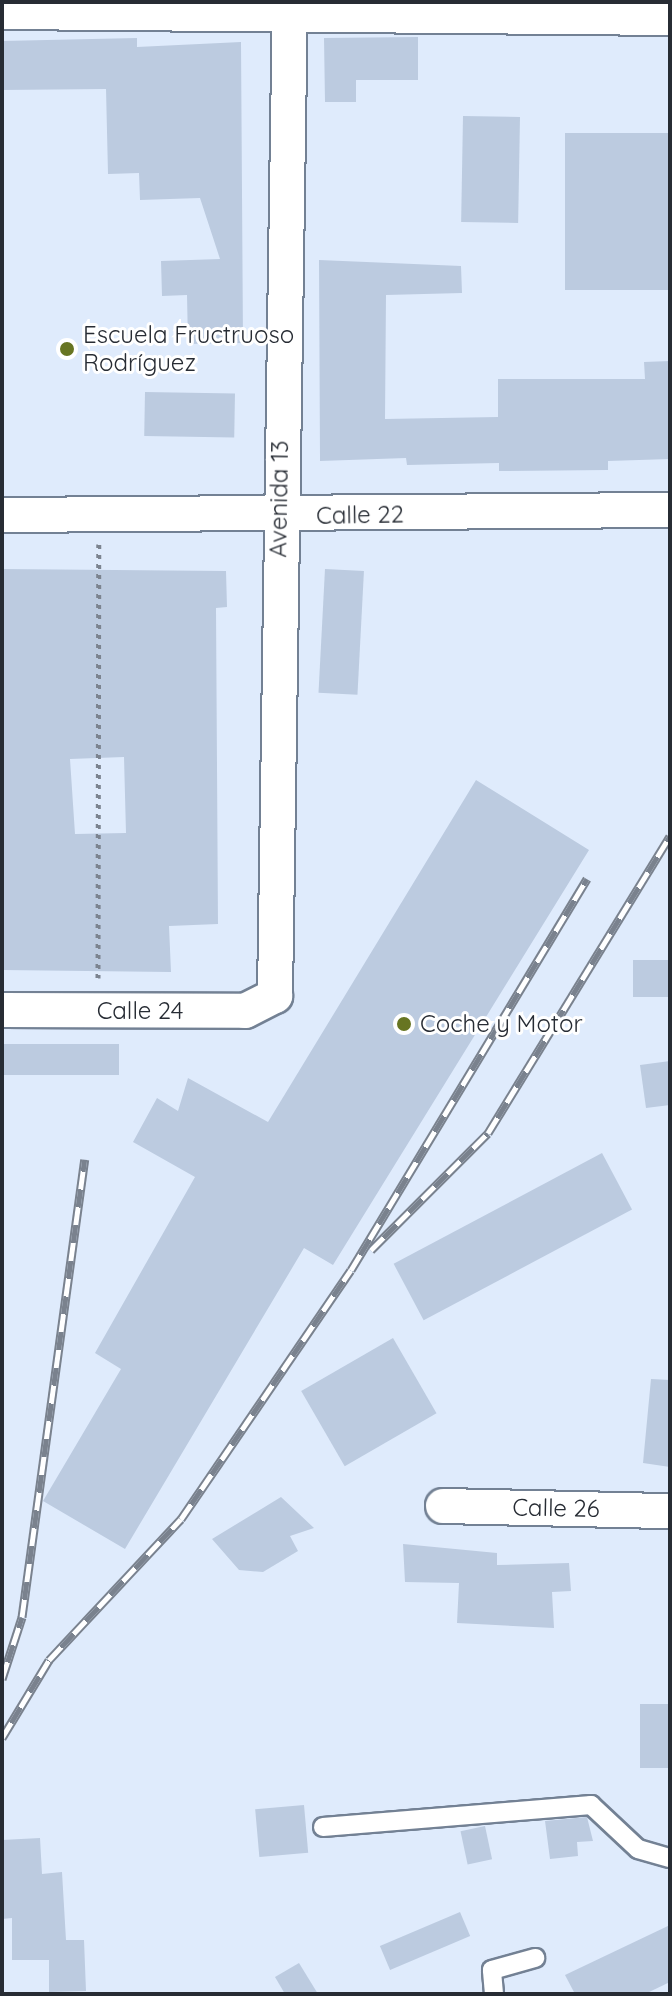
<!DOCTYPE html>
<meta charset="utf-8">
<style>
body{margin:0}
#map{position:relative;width:672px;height:1996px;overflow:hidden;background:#dfebfc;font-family:Quicksand,sans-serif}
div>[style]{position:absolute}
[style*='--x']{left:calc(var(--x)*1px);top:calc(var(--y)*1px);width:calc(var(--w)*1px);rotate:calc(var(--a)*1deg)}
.building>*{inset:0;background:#bccbe0;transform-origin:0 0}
.path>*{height:5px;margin-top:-2.5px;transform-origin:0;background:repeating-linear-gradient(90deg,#7c8490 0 4px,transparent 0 10px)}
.roads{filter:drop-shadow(2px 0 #738194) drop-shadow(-2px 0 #738194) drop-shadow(0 2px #738194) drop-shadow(0 -2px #738194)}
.service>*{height:18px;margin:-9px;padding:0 9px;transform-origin:9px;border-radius:9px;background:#fff}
.minor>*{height:34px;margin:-17px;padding:0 17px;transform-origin:17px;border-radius:17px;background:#fff}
.rail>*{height:9px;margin-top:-4.5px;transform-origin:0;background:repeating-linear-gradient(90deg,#fff 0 18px,#7a828e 0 36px);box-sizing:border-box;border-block:2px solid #7a828e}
.dots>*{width:22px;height:22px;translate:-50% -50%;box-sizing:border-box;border:4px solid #fff;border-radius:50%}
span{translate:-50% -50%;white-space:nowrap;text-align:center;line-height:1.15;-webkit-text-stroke:6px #fff;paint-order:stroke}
.poi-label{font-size:24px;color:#272c34}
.left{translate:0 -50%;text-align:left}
.street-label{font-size:24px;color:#272c34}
.frame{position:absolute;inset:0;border:4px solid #272c34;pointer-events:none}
</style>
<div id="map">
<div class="building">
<i style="clip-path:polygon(418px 37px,418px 80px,356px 80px,356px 102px,325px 102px,324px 38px)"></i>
<i style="clip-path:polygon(137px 38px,137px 47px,241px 42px,243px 343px,188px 344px,187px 295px,162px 296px,161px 261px,220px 259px,200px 198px,140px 200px,139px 173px,108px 174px,106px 89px,2px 90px,2px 41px)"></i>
<i style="left:463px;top:116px;width:57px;height:106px;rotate:1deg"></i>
<i style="left:670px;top:133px;width:157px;height:105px;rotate:90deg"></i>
<i style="clip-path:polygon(319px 260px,461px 266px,462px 293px,386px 295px,385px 419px,498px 417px,498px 379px,645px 379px,644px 362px,670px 361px,670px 459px,608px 461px,608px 470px,499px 471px,499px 463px,407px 465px,406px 458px,320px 461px)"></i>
<i style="left:145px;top:392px;width:90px;height:44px;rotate:1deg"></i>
<i style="clip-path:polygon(evenodd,2px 569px,226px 571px,227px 607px,216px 608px,218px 924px,169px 926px,171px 972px,2px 970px,2px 569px,124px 757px,126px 833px,75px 834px,70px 759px,124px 757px)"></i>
<i style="left:325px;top:569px;width:39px;height:124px;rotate:3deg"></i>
<i style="clip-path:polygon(476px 780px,589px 850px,333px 1265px,304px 1248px,125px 1549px,43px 1501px,121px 1369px,95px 1353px,195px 1177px,133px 1142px,157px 1098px,178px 1111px,188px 1078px,268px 1122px)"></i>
<i style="left:670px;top:960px;width:37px;height:37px;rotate:90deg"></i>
<i style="left:2px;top:1044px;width:117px;height:31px"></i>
<i style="clip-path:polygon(670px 1061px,670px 1105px,646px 1108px,640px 1065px)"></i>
<i style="left:602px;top:1153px;width:64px;height:236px;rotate:62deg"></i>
<i style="left:393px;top:1338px;width:87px;height:106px;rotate:60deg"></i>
<i style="clip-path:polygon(651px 1379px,670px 1380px,670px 1467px,643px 1463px)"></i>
<i style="clip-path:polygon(281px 1497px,314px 1528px,290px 1536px,298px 1551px,263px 1572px,239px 1570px,212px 1539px)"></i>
<i style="clip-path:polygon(403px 1544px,497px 1553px,497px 1565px,569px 1563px,571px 1591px,552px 1592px,554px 1628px,457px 1623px,459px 1583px,405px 1582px)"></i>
<i style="left:640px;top:1704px;width:30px;height:64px"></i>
<i style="left:304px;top:1805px;width:48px;height:49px;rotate:85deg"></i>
<i style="clip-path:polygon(587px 1817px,593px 1841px,577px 1842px,578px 1856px,550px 1859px,545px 1821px)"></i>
<i style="left:485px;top:1826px;width:34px;height:25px;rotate:78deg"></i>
<i style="clip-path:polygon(40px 1838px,42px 1874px,62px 1872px,66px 1940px,84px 1940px,86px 1991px,49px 1992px,49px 1960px,12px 1960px,12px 1918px,2px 1919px,2px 1840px)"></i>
<i style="left:460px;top:1912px;width:26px;height:87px;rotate:67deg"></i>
<i style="clip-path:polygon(670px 1925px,670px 1982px,645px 1994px,575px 1994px,565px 1975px)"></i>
<i style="clip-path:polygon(299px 1963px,318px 1994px,285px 1994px,275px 1977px)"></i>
</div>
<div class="path">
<i style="--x:98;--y:978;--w:434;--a:-89.9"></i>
</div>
<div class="roads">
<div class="service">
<i style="--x:323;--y:1827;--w:269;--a:-4.7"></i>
<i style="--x:591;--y:1805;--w:64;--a:43.1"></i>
<i style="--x:638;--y:1849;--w:33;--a:16"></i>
<i style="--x:494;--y:1994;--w:24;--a:-95"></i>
<i style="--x:492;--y:1970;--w:45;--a:-15.6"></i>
</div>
<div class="minor">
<i style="--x:2;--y:12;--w:668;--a:0.51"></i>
<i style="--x:2;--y:515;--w:668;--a:-0.43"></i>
<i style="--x:2;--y:1010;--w:243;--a:0.2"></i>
<i style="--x:245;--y:1011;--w:34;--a:-27"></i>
<i style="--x:275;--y:996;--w:994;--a:-89.14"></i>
<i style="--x:443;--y:1506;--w:227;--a:1.3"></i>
</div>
</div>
<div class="rail">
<i style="--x:371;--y:1250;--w:165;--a:-45"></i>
<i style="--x:488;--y:1133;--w:348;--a:-58.5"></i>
<i style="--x:2;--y:1679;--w:65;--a:-72.1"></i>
<i style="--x:22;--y:1617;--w:462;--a:-82.2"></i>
<i style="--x:2;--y:1738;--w:91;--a:-58.9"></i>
<i style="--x:49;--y:1660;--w:193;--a:-46.9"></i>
<i style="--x:181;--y:1519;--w:301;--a:-55.7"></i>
<i style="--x:351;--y:1270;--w:457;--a:-58.9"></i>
</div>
<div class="dots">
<i style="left:67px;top:349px;background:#677522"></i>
<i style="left:404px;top:1024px;background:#677522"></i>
</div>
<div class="poi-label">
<span class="left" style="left:83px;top:349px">Escuela Fructruoso<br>Rodríguez</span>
<span class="left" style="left:420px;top:1024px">Coche y Motor</span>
</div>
<div class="street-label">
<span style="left:279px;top:499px;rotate:-89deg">Avenida 13</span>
<span style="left:360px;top:515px;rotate:-1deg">Calle 22</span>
<span style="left:140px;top:1011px">Calle 24</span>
<span style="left:556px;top:1508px;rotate:1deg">Calle 26</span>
</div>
<div class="frame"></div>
</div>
